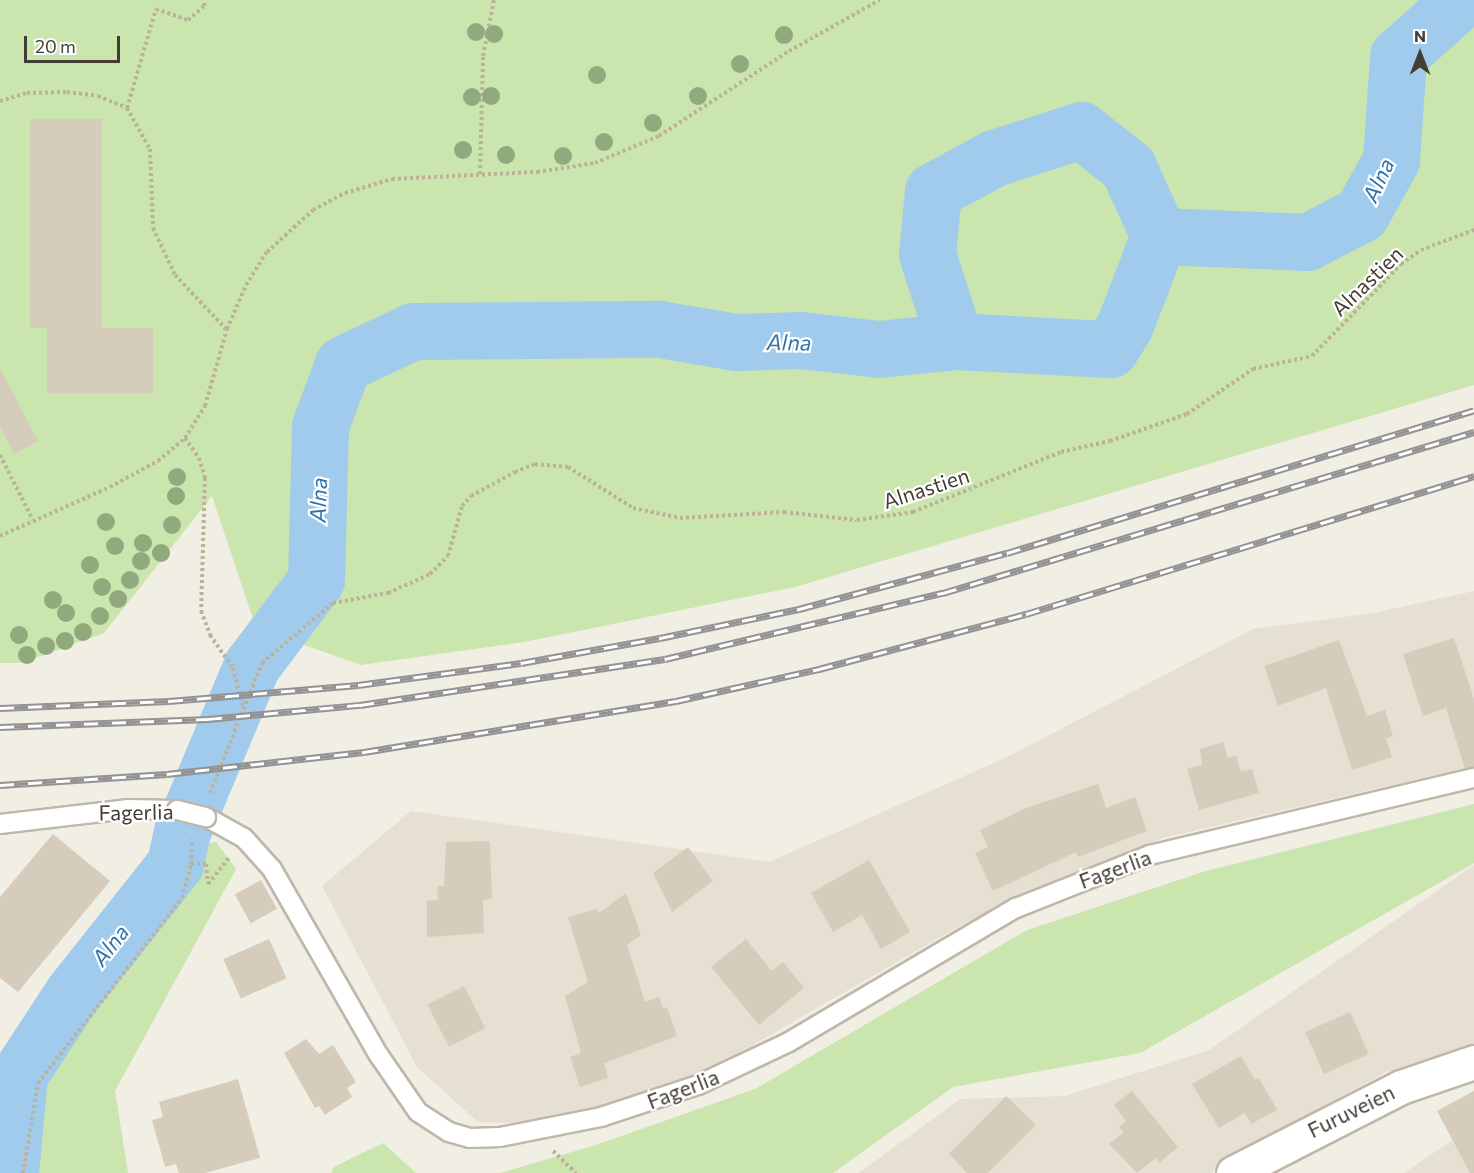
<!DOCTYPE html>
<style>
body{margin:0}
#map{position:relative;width:1474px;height:1173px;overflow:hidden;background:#f1eee3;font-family:Commissioner,sans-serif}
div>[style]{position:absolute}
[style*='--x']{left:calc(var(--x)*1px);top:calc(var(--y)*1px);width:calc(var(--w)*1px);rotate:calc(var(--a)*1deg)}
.residential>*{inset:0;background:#e5e0d2}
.green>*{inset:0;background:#cae5ad}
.river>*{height:57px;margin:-28.5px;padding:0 28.5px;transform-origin:28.5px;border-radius:28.5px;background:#a0cbed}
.building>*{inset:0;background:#d5ccbc;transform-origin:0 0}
.path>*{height:4px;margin-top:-2px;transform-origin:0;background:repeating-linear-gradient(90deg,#bdb298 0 3px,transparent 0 6px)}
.roads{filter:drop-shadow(2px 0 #bfb8a9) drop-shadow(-2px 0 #bfb8a9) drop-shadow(0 2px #bfb8a9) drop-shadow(0 -2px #bfb8a9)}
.service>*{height:18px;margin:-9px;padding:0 9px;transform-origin:9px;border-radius:9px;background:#fff}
.minor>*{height:33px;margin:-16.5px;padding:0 16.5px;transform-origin:16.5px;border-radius:16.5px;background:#fff}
.rail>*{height:7px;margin-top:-3.5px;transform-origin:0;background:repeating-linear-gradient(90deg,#fff 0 14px,#939393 0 28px);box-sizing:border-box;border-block:2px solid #939393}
.bridges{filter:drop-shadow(2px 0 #bfb8a9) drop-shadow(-2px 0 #bfb8a9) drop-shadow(0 2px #bfb8a9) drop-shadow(0 -2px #bfb8a9)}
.service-bridge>*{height:18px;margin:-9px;padding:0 9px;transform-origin:9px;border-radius:9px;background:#fff}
.trees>*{width:18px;height:18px;margin:-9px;border-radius:50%;background:#91aa7d}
span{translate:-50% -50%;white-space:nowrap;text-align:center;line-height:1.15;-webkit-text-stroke:4.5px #fff;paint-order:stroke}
.street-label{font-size:21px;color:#433d34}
.water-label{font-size:22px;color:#3173aa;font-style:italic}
.north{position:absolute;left:1390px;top:24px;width:60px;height:60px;-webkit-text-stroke:4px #fff;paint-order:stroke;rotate:0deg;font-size:16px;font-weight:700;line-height:24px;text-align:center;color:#433d34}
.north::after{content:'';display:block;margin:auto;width:21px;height:27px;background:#433d34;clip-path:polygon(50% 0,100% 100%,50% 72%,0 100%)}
.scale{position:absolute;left:24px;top:36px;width:96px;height:27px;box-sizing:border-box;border:3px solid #433d34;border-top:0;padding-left:8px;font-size:18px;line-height:21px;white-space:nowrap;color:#433d34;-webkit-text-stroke:4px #fff;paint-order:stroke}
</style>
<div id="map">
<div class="residential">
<i style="clip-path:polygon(1474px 591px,1474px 766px,1163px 838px,963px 924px,659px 1099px,571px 1124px,478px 1122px,417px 1067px,322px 886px,411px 811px,769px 862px,1003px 759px,1253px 629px,1374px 613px)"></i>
<i style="clip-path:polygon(1474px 865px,1474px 1048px,1386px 1072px,1226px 1158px,1211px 1173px,859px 1173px,960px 1099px,1065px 1096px,1209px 1050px)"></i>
<i style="clip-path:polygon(1474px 1125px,1474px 1173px,1404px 1173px)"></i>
</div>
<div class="green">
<i style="clip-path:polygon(0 0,1474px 0,1474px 385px,795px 587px,524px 642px,361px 665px,256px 628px,212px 496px,104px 633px,22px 663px,0 663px)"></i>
<i style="clip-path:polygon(1474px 804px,1474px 863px,1140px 1053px,953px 1087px,833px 1173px,500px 1173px,596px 1145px,755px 1089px,1027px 930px,1206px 871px)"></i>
<i style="clip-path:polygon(216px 842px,236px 869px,115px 1091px,128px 1173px,0 1173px,0 1074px,149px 912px,184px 847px)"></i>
<i style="clip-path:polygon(383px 1143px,416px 1173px,331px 1173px,334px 1167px)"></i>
</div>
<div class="river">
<i style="--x:955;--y:341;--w:155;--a:3"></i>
<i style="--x:1110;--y:349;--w:26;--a:-58"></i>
<i style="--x:1124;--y:327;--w:97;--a:-69"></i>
<i style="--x:10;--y:1173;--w:98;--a:-84.8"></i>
<i style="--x:19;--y:1075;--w:97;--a:-56.8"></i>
<i style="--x:72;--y:994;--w:166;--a:-51.6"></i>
<i style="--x:175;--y:864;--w:33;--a:-78"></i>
<i style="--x:182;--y:832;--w:181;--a:-67.3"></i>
<i style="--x:252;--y:665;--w:106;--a:-53"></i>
<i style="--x:316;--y:580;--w:154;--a:-88.5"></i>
<i style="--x:320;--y:426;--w:66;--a:-69.6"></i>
<i style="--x:343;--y:364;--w:77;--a:-25.2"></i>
<i style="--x:413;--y:331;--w:246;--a:-0.5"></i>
<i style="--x:659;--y:329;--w:79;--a:9.5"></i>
<i style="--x:737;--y:342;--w:63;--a:-1.8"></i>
<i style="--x:800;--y:340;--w:80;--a:6.5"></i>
<i style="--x:879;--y:349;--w:76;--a:-6"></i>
<i style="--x:955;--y:341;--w:91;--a:-107.8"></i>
<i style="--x:927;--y:254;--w:63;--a:-84.6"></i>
<i style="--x:933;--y:191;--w:69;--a:-28.4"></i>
<i style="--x:994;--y:158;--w:91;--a:-17.8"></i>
<i style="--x:1081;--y:130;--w:60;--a:38.2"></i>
<i style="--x:1128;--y:167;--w:76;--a:65.8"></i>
<i style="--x:1159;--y:236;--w:148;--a:2.3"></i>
<i style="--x:1307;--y:242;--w:61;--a:-27.4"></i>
<i style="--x:1361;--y:214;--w:62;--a:-60.9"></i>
<i style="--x:1391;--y:160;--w:104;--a:-86.1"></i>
<i style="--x:1398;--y:56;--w:84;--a:-41.6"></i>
</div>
<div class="building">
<i style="clip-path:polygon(30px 119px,102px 119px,102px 328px,153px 328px,153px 393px,47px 393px,47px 328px,30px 328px)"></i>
<i style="clip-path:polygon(0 368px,38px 441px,14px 454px,0 426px)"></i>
<i style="clip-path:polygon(1454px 638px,1474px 699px,1474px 767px,1465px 769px,1446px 708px,1423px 716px,1403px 654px)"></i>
<i style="clip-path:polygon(1339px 640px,1367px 716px,1385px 710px,1393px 736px,1386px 739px,1392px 757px,1352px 770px,1326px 688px,1278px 706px,1264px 666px)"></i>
<i style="clip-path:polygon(1223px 742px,1228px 758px,1236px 755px,1241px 772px,1252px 769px,1259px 793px,1199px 810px,1187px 769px,1202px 765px,1200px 749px)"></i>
<i style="clip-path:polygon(1098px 784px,1106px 808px,1135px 797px,1147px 831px,1078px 857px,1076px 852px,993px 891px,975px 853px,988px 847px,980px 830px,1026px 808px)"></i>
<i style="clip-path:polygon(53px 834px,110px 881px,18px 992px,0 978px,0 897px)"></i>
<i style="clip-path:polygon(490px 841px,492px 899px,483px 900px,484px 933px,427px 937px,427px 901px,438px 900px,437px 886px,444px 886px,446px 842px)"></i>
<i style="clip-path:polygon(688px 847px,713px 881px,672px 912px,653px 873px)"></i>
<i style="clip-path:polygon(869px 860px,910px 932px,881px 949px,862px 915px,833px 932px,811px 893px)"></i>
<i style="left:261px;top:880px;width:33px;height:30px;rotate:61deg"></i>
<i style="clip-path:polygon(626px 893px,641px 935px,627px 945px,645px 1002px,659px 997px,663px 1008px,667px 1007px,677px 1036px,604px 1063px,608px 1078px,580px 1087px,570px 1057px,581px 1053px,565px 996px,588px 982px,568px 917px,597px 909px,599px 913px)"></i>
<i style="left:269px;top:939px;width:43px;height:50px;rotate:66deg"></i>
<i style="clip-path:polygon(746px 939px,772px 971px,783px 962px,804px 988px,759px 1025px,711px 967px)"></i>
<i style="left:464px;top:986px;width:47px;height:41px;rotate:63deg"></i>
<i style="left:1350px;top:1012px;width:46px;height:49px;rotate:66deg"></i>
<i style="clip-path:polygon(306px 1039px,319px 1054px,333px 1045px,356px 1082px,347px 1088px,352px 1097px,325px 1115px,319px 1106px,315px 1108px,284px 1053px)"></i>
<i style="clip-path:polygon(1241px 1056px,1255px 1080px,1259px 1078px,1277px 1110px,1251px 1124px,1245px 1113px,1219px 1128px,1192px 1084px)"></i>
<i style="clip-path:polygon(238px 1079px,260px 1158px,205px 1173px,179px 1173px,176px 1164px,165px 1167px,152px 1120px,163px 1117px,159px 1102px)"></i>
<i style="clip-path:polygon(1132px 1091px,1178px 1147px,1159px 1163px,1156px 1158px,1137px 1173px,1109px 1144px,1124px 1132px,1119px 1127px,1126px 1121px,1114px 1105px)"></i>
<i style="clip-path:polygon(1474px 1091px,1474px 1173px,1470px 1173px,1437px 1111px)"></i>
<i style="clip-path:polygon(1006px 1096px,1036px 1125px,988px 1173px,967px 1173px,949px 1154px)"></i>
</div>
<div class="path">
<i style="--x:0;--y:101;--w:28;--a:-17"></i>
<i style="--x:27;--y:93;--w:40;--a:-1.4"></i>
<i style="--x:67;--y:92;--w:31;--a:7"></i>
<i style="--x:98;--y:96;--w:31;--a:22"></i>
<i style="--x:127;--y:108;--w:47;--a:60.7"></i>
<i style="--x:150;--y:149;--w:79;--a:87.8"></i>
<i style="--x:153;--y:228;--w:52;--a:64.9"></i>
<i style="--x:175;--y:275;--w:74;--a:46.6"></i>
<i style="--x:127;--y:108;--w:103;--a:-73.7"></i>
<i style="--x:156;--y:9;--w:34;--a:19"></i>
<i style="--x:188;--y:20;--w:21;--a:-41"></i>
<i style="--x:204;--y:6;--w:6;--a:-81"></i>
<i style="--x:480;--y:174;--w:118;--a:-88.5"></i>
<i style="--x:483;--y:56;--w:57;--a:-78.9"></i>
<i style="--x:185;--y:438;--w:24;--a:55"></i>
<i style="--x:199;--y:458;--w:21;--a:73"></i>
<i style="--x:205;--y:478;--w:133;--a:91.7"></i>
<i style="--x:201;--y:611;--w:26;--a:69"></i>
<i style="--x:210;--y:635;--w:40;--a:55.1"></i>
<i style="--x:233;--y:668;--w:40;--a:75.6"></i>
<i style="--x:0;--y:455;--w:73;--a:63.1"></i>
<i style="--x:0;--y:536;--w:120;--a:-24"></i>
<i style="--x:110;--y:487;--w:55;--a:-28.4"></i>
<i style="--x:158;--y:461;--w:35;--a:-40"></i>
<i style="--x:185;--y:438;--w:38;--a:-58"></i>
<i style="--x:205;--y:406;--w:80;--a:-74.1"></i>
<i style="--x:227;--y:329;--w:48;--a:-66.6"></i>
<i style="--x:246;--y:285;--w:39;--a:-58"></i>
<i style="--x:267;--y:252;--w:62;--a:-42.4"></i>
<i style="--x:313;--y:210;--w:36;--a:-28"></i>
<i style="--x:345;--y:193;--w:49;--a:-16.6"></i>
<i style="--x:392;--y:179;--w:145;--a:-2.8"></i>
<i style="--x:537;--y:172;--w:59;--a:-8.8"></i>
<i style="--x:595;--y:163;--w:69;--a:-22.9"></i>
<i style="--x:659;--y:136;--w:155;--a:-33.2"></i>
<i style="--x:789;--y:51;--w:104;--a:-29.3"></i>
<i style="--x:210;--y:793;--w:140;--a:-68.2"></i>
<i style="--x:262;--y:663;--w:93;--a:-40.2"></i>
<i style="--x:333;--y:603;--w:56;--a:-10.3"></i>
<i style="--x:388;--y:593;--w:46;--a:-24.3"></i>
<i style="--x:430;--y:574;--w:25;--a:-45"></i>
<i style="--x:448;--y:556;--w:52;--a:-74.4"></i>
<i style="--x:462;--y:506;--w:13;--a:-48"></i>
<i style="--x:471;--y:496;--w:50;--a:-28.6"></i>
<i style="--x:515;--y:472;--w:22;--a:-22"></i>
<i style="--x:535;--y:464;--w:33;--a:5"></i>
<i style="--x:568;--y:467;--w:77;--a:32.2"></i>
<i style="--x:633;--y:508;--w:48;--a:12"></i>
<i style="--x:680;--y:518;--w:104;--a:-3.3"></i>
<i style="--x:784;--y:512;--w:73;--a:6.3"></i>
<i style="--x:857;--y:520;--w:57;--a:-8.1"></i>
<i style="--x:913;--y:512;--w:160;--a:-22.1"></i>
<i style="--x:1061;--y:452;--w:50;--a:-12.7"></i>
<i style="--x:1110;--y:441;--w:82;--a:-19.3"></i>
<i style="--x:1187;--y:414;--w:80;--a:-34.3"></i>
<i style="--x:1253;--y:369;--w:60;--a:-12.4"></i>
<i style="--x:1312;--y:356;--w:128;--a:-45.9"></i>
<i style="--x:1401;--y:264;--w:24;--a:-35"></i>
<i style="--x:1421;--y:250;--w:57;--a:-20.7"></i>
<i style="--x:191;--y:864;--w:15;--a:0"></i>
<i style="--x:206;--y:864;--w:20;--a:84"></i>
<i style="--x:208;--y:884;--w:33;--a:-51"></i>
<i style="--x:553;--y:1151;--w:32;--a:44"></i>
<i style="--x:23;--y:1173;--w:91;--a:-80.5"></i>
<i style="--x:38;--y:1083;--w:234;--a:-52.1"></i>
<i style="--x:182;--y:898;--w:35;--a:-75"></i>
<i style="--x:191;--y:864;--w:25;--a:-88"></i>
</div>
<div class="roads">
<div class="service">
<i style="--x:206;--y:817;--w:43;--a:28.9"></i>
<i style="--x:244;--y:838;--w:42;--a:47.9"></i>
<i style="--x:272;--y:869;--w:213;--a:60.2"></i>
<i style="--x:378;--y:1054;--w:70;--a:55.4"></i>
<i style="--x:418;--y:1112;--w:37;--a:33"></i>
<i style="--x:449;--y:1132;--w:22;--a:16"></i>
<i style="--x:470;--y:1138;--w:30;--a:-2"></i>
<i style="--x:500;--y:1137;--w:103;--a:-11.2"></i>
<i style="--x:601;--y:1117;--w:102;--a:-18.3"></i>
<i style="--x:698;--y:1085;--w:101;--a:-25.3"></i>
<i style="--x:789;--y:1042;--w:264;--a:-30.6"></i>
<i style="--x:1016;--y:908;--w:144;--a:-21.6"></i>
<i style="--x:1150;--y:855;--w:333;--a:-13.4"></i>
<i style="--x:0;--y:824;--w:128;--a:-6.7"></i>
<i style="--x:127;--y:809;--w:50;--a:1.1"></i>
</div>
<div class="minor">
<i style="--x:1233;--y:1173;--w:189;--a:-27.1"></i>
<i style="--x:1401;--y:1087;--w:77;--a:-18.9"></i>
</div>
</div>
<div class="rail">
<i style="--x:0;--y:708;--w:169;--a:-2.4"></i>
<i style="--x:169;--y:701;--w:190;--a:-4.8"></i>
<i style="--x:358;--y:685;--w:164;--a:-7.7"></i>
<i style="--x:521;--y:663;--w:141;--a:-10.2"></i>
<i style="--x:660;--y:638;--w:142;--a:-11.8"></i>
<i style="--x:799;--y:609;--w:215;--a:-15.1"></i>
<i style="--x:1007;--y:553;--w:488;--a:-17"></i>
<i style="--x:0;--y:727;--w:208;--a:-2.2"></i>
<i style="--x:208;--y:719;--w:153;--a:-5.3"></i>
<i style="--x:360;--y:705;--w:308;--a:-8.6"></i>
<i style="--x:665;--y:659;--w:286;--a:-13.4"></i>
<i style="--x:943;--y:593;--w:555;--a:-16.87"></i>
<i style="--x:0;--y:785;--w:167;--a:-3.8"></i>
<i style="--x:167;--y:774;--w:198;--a:-6.4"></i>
<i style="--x:364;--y:752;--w:316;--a:-9.3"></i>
<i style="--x:676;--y:701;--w:147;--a:-12.6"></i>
<i style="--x:819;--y:669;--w:214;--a:-14.9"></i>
<i style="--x:1026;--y:614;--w:469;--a:-17.1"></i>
</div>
<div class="bridges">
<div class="service-bridge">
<i style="--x:177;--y:810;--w:30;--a:14"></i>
</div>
</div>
<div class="trees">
<i style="left:476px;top:32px"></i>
<i style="left:494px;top:34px"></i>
<i style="left:784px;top:35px"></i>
<i style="left:740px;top:64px"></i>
<i style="left:597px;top:75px"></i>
<i style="left:491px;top:96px"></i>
<i style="left:698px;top:96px"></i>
<i style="left:472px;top:97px"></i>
<i style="left:653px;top:123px"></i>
<i style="left:604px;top:142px"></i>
<i style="left:463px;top:150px"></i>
<i style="left:506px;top:155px"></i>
<i style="left:563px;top:156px"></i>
<i style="left:177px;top:477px"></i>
<i style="left:176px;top:496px"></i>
<i style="left:106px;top:522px"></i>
<i style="left:172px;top:525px"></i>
<i style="left:143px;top:543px"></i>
<i style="left:115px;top:546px"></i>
<i style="left:161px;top:553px"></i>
<i style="left:141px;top:561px"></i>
<i style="left:90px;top:565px"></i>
<i style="left:130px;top:580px"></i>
<i style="left:102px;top:587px"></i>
<i style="left:118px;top:599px"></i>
<i style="left:53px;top:600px"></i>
<i style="left:66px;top:613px"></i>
<i style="left:100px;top:616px"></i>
<i style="left:83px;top:632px"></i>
<i style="left:19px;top:635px"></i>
<i style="left:65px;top:641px"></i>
<i style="left:46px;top:646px"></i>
<i style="left:27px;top:655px"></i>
</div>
<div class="street-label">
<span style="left:1367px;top:281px;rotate:-44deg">Alnastien</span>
<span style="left:926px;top:488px;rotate:-18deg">Alnastien</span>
<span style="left:136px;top:812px;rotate:-1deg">Fagerlia</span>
<span style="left:1115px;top:869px;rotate:-20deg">Fagerlia</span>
<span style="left:683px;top:1089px;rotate:-21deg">Fagerlia</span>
<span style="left:1351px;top:1111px;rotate:-26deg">Furuveien</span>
</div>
<div class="water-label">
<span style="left:1378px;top:180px;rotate:-65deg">Alna</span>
<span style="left:789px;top:342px;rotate:1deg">Alna</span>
<span style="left:318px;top:500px;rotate:-88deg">Alna</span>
<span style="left:110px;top:945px;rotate:-52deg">Alna</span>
</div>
<div class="north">N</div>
<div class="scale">20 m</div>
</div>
